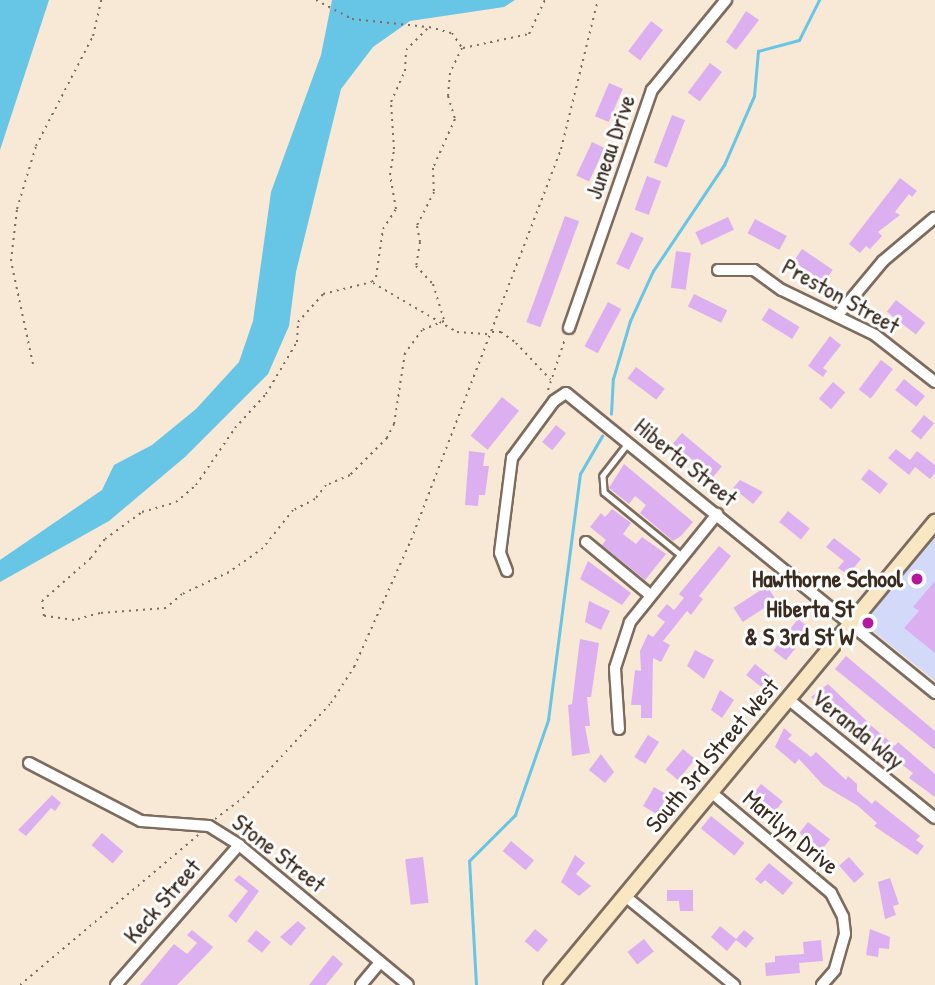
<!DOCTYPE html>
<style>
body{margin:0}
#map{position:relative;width:935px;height:985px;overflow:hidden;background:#f8e8d6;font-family:"Patrick Hand",sans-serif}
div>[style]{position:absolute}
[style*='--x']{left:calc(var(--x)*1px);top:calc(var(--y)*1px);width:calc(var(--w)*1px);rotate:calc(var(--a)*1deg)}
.built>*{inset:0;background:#d3d9f9}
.water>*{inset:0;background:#67c5e5}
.stream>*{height:2.5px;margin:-1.25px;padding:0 1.25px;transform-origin:1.25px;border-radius:1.25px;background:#67c5e5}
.building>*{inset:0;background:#dcb0f0;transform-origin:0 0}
.path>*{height:2px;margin-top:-1px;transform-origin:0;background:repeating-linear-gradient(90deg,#7d6c5e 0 2px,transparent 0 7px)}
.roads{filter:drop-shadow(2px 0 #7d6c5e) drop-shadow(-2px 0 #7d6c5e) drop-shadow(0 2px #7d6c5e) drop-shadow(0 -2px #7d6c5e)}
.lane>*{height:4.5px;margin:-2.25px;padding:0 2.25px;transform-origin:2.25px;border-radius:2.25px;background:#fff}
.street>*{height:10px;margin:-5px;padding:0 5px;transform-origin:5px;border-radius:5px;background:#fff}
.secondary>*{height:14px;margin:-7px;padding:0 7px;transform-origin:7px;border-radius:7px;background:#f9e7c3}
.dots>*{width:19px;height:19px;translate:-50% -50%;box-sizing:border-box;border:4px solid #fff;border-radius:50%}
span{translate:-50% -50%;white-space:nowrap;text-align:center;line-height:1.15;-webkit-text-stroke:6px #fff;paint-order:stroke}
.street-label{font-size:24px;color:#3b2a1e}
.poi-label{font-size:24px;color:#3b2a1e;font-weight:700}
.right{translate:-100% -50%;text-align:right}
</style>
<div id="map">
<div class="built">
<i style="clip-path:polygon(935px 535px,935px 681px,863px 623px)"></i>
</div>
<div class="water">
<i style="clip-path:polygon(0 0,49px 0,0 150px)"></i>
<i style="clip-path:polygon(332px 0,515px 0,504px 7px,410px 21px,373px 47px,341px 89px,296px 272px,289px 326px,268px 374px,185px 457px,109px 521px,0 582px,0 560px,102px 490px,114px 465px,152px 445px,196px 409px,239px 362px,253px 321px,271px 192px,321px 55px)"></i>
</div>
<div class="stream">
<i style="--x:611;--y:414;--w:35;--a:-87"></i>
<i style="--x:613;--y:379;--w:60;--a:-73.7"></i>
<i style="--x:630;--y:321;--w:55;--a:-65.3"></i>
<i style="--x:653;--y:271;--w:128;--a:-56.2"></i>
<i style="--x:724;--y:165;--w:75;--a:-66.5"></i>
<i style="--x:754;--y:96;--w:45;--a:-84.9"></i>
<i style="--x:758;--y:51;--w:42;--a:-15"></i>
<i style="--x:799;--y:40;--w:45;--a:-63.4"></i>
<i style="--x:476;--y:985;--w:124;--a:-93.2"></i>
<i style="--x:469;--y:861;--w:65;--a:-45"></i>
<i style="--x:515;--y:815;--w:101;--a:-70.8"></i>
<i style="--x:548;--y:720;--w:248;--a:-82.6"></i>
<i style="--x:580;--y:474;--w:44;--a:-59.9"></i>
</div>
<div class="building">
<i style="clip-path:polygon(746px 11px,759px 20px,736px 50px,726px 42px)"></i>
<i style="left:651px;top:21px;width:15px;height:38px;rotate:37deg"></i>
<i style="left:710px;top:63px;width:15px;height:37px;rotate:37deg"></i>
<i style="left:609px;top:83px;width:15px;height:36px;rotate:23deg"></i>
<i style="left:672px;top:115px;width:14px;height:51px;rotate:21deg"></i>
<i style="left:592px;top:142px;width:14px;height:37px;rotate:25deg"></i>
<i style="left:647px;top:176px;width:15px;height:36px;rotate:20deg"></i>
<i style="clip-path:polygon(900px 178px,917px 191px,912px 197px,909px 194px,895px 212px,900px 215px,878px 232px,882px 236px,870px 249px,866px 246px,860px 253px,849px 244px)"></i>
<i style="left:565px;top:216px;width:15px;height:113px;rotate:20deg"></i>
<i style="left:728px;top:217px;width:14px;height:36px;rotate:65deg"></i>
<i style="left:755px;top:219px;width:36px;height:16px;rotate:28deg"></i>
<i style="left:631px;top:232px;width:14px;height:35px;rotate:25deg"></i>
<i style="left:802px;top:249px;width:37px;height:15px;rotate:34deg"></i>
<i style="left:676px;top:251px;width:15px;height:37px;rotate:8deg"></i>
<i style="left:694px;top:294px;width:37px;height:14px;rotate:26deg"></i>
<i style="left:896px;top:300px;width:37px;height:15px;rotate:38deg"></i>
<i style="left:608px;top:302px;width:15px;height:50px;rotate:28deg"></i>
<i style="left:769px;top:308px;width:36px;height:14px;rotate:32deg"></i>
<i style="clip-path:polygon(830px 336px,841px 345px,823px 368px,827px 371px,823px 377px,808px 366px)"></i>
<i style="left:881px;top:360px;width:15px;height:37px;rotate:37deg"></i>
<i style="left:636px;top:367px;width:36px;height:14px;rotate:37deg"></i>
<i style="left:904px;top:379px;width:27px;height:14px;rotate:39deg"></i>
<i style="left:833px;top:382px;width:16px;height:22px;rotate:40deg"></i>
<i style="left:502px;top:397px;width:22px;height:50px;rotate:39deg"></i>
<i style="left:924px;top:415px;width:13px;height:21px;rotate:39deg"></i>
<i style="left:556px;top:425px;width:13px;height:22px;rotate:39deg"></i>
<i style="left:682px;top:433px;width:52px;height:14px;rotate:40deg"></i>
<i style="clip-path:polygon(896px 449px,910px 460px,917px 451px,935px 465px,935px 473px,930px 479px,915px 467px,909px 475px,888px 458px)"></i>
<i style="clip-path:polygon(469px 451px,485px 453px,483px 466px,489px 466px,485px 495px,479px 495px,478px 506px,465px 505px)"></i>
<i style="clip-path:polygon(624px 464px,693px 522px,681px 536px,673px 541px,640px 513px,646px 505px,635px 496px,629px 504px,609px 488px)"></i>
<i style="left:869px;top:469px;width:24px;height:13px;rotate:38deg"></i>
<i style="clip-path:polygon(740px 480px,763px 492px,753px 504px,733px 488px)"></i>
<i style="clip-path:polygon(612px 509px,631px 523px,623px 534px,636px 544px,642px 537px,666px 554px,645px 580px,602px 545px,606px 540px,590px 527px,601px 513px,605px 517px)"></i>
<i style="left:788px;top:511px;width:28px;height:14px;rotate:39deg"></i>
<i style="clip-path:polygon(834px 538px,861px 559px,848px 575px,838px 568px,844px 561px,826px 547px)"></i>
<i style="clip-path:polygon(719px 546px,731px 556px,699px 596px,703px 599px,691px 615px,687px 611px,663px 641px,670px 645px,661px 662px,653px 658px,652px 718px,641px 718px,641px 705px,631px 705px,635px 670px,641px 671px,640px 651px,648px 634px,653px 637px,665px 622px,657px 616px,667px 604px,674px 610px,684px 598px,679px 594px)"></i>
<i style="clip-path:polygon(588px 561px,631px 593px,622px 605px,580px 579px)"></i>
<i style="clip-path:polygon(935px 581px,935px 653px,904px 628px,919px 611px,913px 607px)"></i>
<i style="left:767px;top:586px;width:17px;height:40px;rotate:57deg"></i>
<i style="clip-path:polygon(589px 601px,610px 611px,601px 630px,585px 622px)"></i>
<i style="left:798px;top:619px;width:16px;height:40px;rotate:38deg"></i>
<i style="clip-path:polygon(580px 639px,599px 643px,591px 697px,587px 697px,590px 726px,585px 726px,590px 753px,572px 756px,568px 705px,572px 704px)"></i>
<i style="clip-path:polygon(695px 650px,714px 660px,704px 679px,687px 666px)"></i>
<i style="clip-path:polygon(846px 656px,935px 731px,935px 750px,835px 669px)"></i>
<i style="left:755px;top:664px;width:19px;height:14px;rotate:39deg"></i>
<i style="clip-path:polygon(828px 684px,874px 728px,895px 746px,898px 742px,935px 774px,935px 797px,909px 778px,913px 773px,897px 761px,895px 764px,876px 753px,876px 745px,859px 730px,855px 735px,843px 725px,844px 717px,822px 699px,819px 704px,811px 697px)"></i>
<i style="clip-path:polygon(720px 690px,734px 700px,722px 718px,711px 710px)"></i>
<i style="clip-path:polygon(784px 728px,792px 735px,788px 739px,811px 757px,816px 752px,846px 780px,848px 776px,857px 784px,857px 791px,872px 804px,875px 800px,920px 836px,916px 840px,924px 846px,917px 855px,874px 826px,877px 823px,858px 806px,823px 785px,799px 759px,795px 764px,775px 747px)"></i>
<i style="left:648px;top:735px;width:13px;height:26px;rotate:32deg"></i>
<i style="left:683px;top:749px;width:16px;height:27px;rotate:40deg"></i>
<i style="clip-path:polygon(601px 754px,614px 772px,605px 783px,589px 770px)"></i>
<i style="left:761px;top:784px;width:28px;height:14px;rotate:39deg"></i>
<i style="left:654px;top:787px;width:16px;height:22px;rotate:30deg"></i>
<i style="clip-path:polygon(52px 795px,61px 803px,55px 811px,51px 808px,26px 836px,18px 830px)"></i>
<i style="left:711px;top:816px;width:43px;height:16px;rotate:39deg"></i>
<i style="left:808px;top:822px;width:28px;height:14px;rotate:38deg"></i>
<i style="left:102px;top:833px;width:28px;height:16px;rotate:41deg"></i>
<i style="left:511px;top:841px;width:30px;height:13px;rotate:40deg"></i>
<i style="clip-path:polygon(575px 855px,585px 863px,576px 874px,591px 886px,579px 896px,561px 882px)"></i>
<i style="left:423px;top:857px;width:46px;height:18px;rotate:83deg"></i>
<i style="left:849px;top:857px;width:23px;height:13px;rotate:49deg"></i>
<i style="clip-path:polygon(769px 863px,793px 883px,783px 895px,765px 880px,761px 884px,755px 879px)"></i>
<i style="clip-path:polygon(239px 875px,259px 891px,236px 923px,228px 916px,248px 891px,234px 880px)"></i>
<i style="clip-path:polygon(890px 878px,899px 904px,893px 906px,896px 915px,885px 919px,878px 882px)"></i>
<i style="clip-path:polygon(667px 890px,693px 890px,693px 911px,680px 911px,679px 901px,667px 901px)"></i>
<i style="clip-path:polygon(298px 921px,306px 928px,291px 946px,280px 937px)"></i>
<i style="clip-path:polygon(720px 926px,736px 939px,744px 930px,754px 938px,746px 948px,736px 940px,727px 951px,711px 937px)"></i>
<i style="left:535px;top:929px;width:17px;height:16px;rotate:40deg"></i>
<i style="clip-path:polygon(870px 929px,890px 937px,889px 949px,879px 948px,878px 957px,866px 955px)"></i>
<i style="clip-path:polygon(192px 930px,213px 947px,209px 952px,177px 985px,140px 985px,174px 944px,187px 954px,197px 943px,187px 935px)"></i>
<i style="left:256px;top:930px;width:19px;height:14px;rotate:39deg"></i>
<i style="left:644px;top:939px;width:16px;height:21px;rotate:52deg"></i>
<i style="clip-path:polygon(821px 940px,823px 961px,799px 963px,800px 973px,766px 976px,765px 963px,775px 962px,775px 956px,804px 954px,803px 942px)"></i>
<i style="clip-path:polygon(333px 955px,343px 964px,326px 985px,309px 985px)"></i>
</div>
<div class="path">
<i style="--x:316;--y:0;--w:41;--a:27.8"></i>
<i style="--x:352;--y:19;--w:76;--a:6"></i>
<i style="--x:429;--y:27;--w:24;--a:15"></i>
<i style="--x:452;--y:33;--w:18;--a:56"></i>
<i style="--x:462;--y:48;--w:28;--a:116"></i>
<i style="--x:450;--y:73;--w:23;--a:95"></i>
<i style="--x:448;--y:96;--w:24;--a:73"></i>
<i style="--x:455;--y:119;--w:54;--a:114.2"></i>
<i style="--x:433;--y:168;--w:24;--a:88"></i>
<i style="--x:434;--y:192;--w:38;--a:117"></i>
<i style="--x:417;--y:226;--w:16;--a:79"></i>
<i style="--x:420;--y:242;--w:24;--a:99"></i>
<i style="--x:416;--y:266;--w:25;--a:47"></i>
<i style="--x:433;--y:284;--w:39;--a:73"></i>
<i style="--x:444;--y:321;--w:24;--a:158"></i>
<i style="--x:422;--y:330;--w:29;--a:126"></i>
<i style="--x:405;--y:353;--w:72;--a:98.8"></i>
<i style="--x:394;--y:424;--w:16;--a:117"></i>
<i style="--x:387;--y:438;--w:52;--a:135"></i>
<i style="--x:350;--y:475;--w:26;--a:157"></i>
<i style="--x:326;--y:485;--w:18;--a:128"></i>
<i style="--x:315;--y:499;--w:25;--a:153"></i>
<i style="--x:293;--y:510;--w:48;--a:128.3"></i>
<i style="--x:263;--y:548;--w:42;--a:144.8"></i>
<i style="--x:229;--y:572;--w:52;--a:154.9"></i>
<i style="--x:182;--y:594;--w:21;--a:139"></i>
<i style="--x:166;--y:608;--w:66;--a:175.7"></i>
<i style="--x:100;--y:613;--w:27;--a:165"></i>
<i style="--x:74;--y:620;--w:30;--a:-172"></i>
<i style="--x:44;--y:616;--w:15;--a:-98"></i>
<i style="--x:42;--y:601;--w:65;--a:-41.3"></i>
<i style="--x:91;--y:558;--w:24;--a:-54"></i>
<i style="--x:105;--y:539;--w:46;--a:-36.1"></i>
<i style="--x:142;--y:512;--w:35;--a:-16"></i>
<i style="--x:176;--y:502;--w:26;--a:-40"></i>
<i style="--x:196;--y:485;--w:69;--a:-55.6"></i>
<i style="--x:235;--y:428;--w:46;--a:-47.6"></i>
<i style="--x:266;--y:394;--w:61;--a:-59.2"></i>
<i style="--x:297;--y:342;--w:20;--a:-87"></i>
<i style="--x:298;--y:322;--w:38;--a:-48"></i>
<i style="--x:323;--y:294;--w:50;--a:-13.8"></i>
<i style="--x:372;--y:282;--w:6;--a:-51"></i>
<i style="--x:376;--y:277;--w:49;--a:-81.7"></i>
<i style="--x:383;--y:229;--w:24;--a:-57"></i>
<i style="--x:396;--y:209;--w:35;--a:-100"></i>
<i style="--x:390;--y:175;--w:26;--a:-81"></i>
<i style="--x:394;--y:149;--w:47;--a:-93.7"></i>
<i style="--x:391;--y:102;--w:34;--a:-66"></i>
<i style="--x:405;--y:71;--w:21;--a:-87"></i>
<i style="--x:406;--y:50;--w:33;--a:-45"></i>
<i style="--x:463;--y:48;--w:67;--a:-12"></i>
<i style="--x:529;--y:34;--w:38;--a:-65"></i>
<i style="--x:373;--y:283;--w:97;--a:30.3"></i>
<i style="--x:457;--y:332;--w:32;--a:4"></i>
<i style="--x:492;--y:332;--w:9;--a:0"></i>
<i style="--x:501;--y:332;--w:19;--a:36"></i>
<i style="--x:516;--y:343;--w:50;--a:46.6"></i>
<i style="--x:33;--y:364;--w:105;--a:-102.1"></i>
<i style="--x:11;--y:261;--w:52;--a:-83.4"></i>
<i style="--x:17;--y:209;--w:66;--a:-73.2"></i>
<i style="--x:36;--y:146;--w:124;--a:-62.6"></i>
<i style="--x:93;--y:36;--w:37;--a:-77"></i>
<i style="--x:548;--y:390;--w:54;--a:-71.6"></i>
<i style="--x:215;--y:819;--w:35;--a:-37"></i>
<i style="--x:243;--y:798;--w:129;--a:-47.2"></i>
<i style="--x:331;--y:703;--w:43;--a:-57.4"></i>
<i style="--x:354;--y:667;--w:139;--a:-65.8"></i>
<i style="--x:411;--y:540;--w:419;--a:-69"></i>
<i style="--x:561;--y:149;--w:154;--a:-76.1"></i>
<i style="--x:20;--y:985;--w:233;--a:-40.1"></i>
</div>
<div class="roads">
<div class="lane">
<i style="--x:627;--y:445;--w:39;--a:128"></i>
<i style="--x:603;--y:476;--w:16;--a:86"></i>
<i style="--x:604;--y:492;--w:99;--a:39.3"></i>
</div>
<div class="street">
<i style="--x:718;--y:270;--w:36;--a:0"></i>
<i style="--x:754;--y:270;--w:34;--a:36"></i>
<i style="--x:782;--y:290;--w:103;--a:25.8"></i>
<i style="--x:875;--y:335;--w:76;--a:38.1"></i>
<i style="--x:838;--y:315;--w:70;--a:-50.2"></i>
<i style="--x:883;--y:261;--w:67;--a:-40.1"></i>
<i style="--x:569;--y:328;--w:252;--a:-70.8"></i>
<i style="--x:652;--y:90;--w:117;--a:-50.6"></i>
<i style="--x:586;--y:542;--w:83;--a:39.6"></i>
<i style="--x:507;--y:571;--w:19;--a:-111"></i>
<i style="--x:500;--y:553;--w:96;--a:-82.8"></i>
<i style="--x:512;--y:458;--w:71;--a:-53.6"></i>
<i style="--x:554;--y:401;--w:14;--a:-34"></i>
<i style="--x:566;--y:393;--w:476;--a:39.1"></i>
<i style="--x:788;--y:699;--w:189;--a:39"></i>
<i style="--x:619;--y:729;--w:61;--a:-93.8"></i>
<i style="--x:615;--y:668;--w:48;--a:-71.9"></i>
<i style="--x:630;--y:622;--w:139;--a:-51.1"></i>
<i style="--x:29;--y:763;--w:126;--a:27.4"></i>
<i style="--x:141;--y:821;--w:68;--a:4.2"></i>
<i style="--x:209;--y:826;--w:36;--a:32"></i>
<i style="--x:239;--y:845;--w:219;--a:39.6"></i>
<i style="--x:711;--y:792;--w:157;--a:40.1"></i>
<i style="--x:831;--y:893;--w:27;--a:63"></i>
<i style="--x:843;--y:917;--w:17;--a:83"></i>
<i style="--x:845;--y:934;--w:37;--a:106"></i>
<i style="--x:835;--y:970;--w:20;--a:131"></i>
<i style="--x:625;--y:896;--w:141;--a:39.2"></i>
<i style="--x:116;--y:985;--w:186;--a:-48.7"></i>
<i style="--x:361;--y:985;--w:30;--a:-50"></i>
</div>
<div class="secondary">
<i style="--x:551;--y:985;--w:602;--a:-50.33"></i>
</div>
</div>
<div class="dots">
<i style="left:917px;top:579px;background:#b5179e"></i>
<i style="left:868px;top:623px;background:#b5179e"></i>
</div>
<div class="street-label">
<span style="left:610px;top:147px;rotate:-71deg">Juneau Drive</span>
<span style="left:841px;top:296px;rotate:29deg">Preston Street</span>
<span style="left:686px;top:462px;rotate:39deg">Hiberta Street</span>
<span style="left:858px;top:729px;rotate:39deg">Veranda Way</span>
<span style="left:712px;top:755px;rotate:-50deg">South 3rd Street West</span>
<span style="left:791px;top:832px;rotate:40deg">Marilyn Drive</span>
<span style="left:279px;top:853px;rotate:38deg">Stone Street</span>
<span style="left:162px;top:901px;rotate:-49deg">Keck Street</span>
</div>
<div class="poi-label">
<span class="right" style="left:903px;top:579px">Hawthorne School</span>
<span class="right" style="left:854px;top:623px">Hiberta St<br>&amp; S 3rd St W</span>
</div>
</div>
